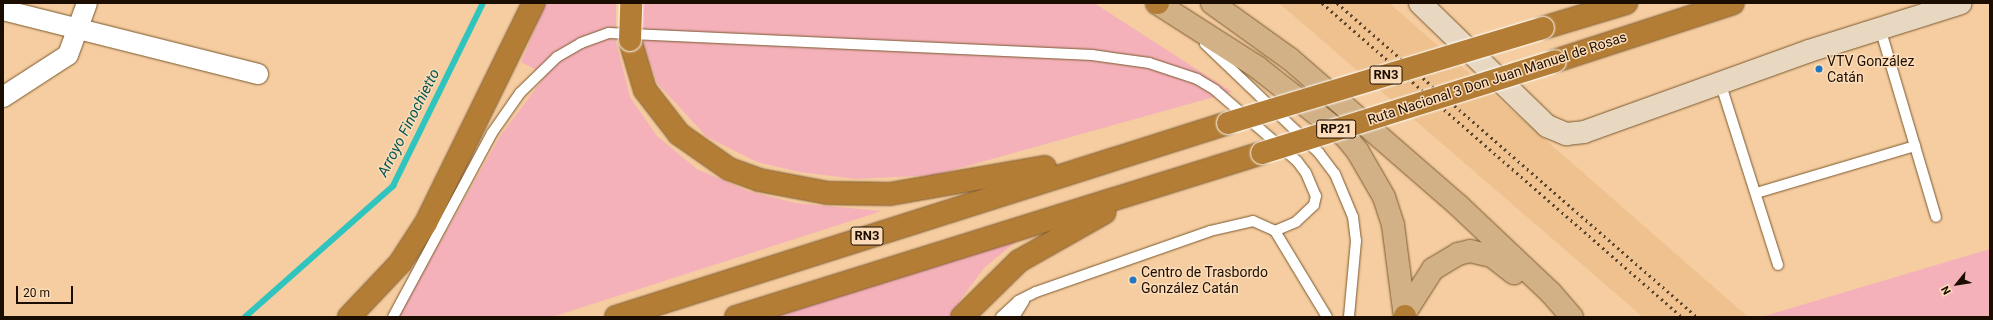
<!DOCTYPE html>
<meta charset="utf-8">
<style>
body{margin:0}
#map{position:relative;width:1993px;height:320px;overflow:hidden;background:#f5cda0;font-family:Roboto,sans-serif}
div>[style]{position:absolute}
.built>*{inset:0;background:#eec18e}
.green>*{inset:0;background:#f5b1ba}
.stream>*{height:5.5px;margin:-2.75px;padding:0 2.75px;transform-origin:2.75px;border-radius:2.75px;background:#2fc4be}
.roads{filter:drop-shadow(0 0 1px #7b592e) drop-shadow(0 0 1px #7b592e)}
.lane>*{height:10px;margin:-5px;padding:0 5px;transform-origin:5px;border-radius:5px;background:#fff}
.street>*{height:20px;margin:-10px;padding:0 10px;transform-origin:10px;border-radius:10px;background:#fff}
.secondary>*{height:22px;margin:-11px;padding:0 11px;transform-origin:11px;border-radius:11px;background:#e8d8c2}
.primary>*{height:22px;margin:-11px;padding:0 11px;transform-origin:11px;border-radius:11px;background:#d2b186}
.highway>*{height:22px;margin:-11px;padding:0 11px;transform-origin:11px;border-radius:11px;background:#b47d35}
.rail>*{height:3px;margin-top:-1.5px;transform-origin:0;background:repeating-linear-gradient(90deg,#5b4630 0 2px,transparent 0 6px)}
.bridges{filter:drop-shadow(0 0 1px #fff) drop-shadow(0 0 1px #fff)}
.highway-bridge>*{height:22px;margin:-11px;padding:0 11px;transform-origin:11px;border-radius:11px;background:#b47d35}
.dots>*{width:11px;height:11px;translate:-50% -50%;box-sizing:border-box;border:2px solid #fcdcb8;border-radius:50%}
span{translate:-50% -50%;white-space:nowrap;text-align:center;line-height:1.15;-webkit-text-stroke:3px #fcdcb8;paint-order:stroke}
.shield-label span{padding:1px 3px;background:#fcdcb8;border:1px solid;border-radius:3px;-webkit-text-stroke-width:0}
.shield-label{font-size:13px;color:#1b0e01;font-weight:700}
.poi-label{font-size:14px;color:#1b0e01}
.left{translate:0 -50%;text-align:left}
.street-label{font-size:14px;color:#1b0e01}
.water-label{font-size:15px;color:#005653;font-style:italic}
.frame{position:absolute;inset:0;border:4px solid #1b0e01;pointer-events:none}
.north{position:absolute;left:1937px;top:264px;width:40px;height:40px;-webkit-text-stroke:3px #fcdcb8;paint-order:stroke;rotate:240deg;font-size:11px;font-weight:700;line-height:16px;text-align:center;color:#1b0e01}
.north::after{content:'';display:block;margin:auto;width:14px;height:18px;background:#1b0e01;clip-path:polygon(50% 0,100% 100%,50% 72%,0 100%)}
.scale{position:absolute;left:16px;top:286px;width:57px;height:18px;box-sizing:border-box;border:2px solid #1b0e01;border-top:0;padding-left:5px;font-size:12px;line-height:14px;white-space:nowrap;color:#1b0e01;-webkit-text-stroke:3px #fcdcb8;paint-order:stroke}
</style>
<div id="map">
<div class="built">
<i style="clip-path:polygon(1279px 3px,1389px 3px,1748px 317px,1643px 317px)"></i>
</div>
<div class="green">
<i style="clip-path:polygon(546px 3px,616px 3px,616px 42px,630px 97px,657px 136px,697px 169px,748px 191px,795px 203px,882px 211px,552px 317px,398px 317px,500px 136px,546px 75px,521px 62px)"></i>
<i style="clip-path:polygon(1094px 3px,1232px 92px,935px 175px,856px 179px,799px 172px,757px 162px,707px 137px,657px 83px,642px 39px,643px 3px)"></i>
<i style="clip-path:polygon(1029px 231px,984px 268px,948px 317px,767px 317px)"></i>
<i style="clip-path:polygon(1990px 249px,1990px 317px,1761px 317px)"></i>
</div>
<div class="stream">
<i style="left:245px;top:317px;width:198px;rotate:-41.5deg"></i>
<i style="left:393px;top:186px;width:204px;rotate:-63.8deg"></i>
</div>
<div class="roads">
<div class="lane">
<i style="left:1880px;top:28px;width:197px;rotate:73.5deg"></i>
<i style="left:1205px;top:44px;width:158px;rotate:43.7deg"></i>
<i style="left:1319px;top:153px;width:26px;rotate:53deg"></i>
<i style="left:1335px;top:174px;width:47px;rotate:67.3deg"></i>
<i style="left:1353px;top:217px;width:24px;rotate:83deg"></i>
<i style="left:1356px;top:241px;width:76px;rotate:95.3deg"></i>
<i style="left:1720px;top:82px;width:192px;rotate:72.4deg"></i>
<i style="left:1756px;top:193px;width:166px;rotate:-16.5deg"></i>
<i style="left:393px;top:317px;width:209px;rotate:-61.7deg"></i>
<i style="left:492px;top:133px;width:49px;rotate:-55deg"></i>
<i style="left:520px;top:93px;width:52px;rotate:-44.2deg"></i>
<i style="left:557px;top:57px;width:28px;rotate:-30deg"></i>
<i style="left:581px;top:43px;width:30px;rotate:-20deg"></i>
<i style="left:609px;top:33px;width:484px;rotate:2.6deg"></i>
<i style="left:1092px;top:55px;width:58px;rotate:8deg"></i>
<i style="left:1149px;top:63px;width:51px;rotate:18.4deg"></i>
<i style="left:1197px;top:79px;width:21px;rotate:31deg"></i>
<i style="left:1215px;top:90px;width:108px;rotate:40.9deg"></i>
<i style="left:1297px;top:161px;width:15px;rotate:53deg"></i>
<i style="left:1306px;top:173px;width:25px;rotate:67deg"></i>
<i style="left:1316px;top:196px;width:9px;rotate:103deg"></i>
<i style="left:1314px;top:205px;width:25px;rotate:137deg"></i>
<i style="left:1296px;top:222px;width:23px;rotate:157deg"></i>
<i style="left:1001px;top:317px;width:23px;rotate:-43deg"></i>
<i style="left:1018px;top:301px;width:20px;rotate:-27deg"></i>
<i style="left:1036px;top:292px;width:184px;rotate:-19.3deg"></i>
<i style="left:1210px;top:231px;width:44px;rotate:-13.1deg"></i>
<i style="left:1253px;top:221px;width:24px;rotate:24deg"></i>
<i style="left:1275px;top:231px;width:100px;rotate:58.8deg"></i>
<i style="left:1014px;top:317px;width:19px;rotate:-58deg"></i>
</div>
<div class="street">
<i style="left:3px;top:10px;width:263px;rotate:14.1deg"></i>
<i style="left:3px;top:97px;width:77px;rotate:-32.9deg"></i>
<i style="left:68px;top:55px;width:55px;rotate:-69.9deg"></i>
</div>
<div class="secondary">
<i style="left:1420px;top:3px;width:177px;rotate:44.1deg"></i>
<i style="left:1547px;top:126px;width:21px;rotate:23deg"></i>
<i style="left:1566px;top:134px;width:18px;rotate:-6deg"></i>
<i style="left:1584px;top:132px;width:239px;rotate:-19.8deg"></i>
<i style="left:1809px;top:51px;width:159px;rotate:-17.5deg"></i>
</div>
<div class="primary">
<i style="left:1157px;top:3px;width:119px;rotate:32.6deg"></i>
<i style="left:1257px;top:67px;width:113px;rotate:38.2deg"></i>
<i style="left:1346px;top:137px;width:19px;rotate:51deg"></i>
<i style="left:1358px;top:152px;width:52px;rotate:60deg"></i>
<i style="left:1384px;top:197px;width:29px;rotate:72deg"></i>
<i style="left:1393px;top:225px;width:93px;rotate:82.6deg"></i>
<i style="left:1212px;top:3px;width:96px;rotate:35.7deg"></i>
<i style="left:1290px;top:59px;width:223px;rotate:41deg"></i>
<i style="left:1458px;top:205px;width:128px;rotate:43.4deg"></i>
<i style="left:1551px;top:293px;width:32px;rotate:49deg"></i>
<i style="left:1406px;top:311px;width:50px;rotate:-57.3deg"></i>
<i style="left:1433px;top:269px;width:29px;rotate:-31deg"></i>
<i style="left:1458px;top:254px;width:12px;rotate:-14deg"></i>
<i style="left:1470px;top:251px;width:23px;rotate:13deg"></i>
<i style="left:1492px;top:256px;width:28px;rotate:38deg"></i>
</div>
<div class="highway">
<i style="left:1157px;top:3px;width:1px"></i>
<i style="left:1543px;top:28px;width:87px;rotate:-16.8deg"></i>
<i style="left:630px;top:40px;width:52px;rotate:73.3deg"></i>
<i style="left:645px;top:90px;width:56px;rotate:52.3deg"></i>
<i style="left:679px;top:134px;width:61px;rotate:35deg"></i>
<i style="left:729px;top:169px;width:32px;rotate:20deg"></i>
<i style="left:759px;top:180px;width:70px;rotate:10.7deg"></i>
<i style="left:828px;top:193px;width:62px;rotate:0.9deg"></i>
<i style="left:890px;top:194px;width:157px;rotate:-9.9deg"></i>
<i style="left:1555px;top:61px;width:187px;rotate:-18deg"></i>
<i style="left:349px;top:317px;width:74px;rotate:-46.6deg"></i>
<i style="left:400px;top:263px;width:48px;rotate:-57deg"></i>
<i style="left:426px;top:223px;width:245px;rotate:-63.9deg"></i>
<i style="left:616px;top:317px;width:642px;rotate:-17.59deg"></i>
<i style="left:736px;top:317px;width:551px;rotate:-17.32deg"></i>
<i style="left:962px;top:317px;width:80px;rotate:-44.5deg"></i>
<i style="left:1019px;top:261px;width:98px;rotate:-29.5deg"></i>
<i style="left:1405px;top:317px;width:1px;rotate:-90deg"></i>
</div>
</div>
<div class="rail">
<i style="left:1322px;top:3px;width:478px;rotate:41.1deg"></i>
<i style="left:1337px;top:3px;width:478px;rotate:41.1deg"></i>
</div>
<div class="bridges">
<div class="highway-bridge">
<i style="left:630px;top:40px;width:36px;rotate:-88deg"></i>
<i style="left:1228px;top:123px;width:329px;rotate:-16.8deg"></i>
<i style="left:1262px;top:153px;width:307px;rotate:-17.4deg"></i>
</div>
</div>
<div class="dots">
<i style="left:1819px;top:69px;background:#2077c4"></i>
<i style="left:1133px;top:280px;background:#2077c4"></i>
</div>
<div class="shield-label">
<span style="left:1386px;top:75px">RN3</span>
<span style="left:1336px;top:129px">RP21</span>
<span style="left:867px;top:236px">RN3</span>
</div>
<div class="poi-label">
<span class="left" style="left:1827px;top:69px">VTV González<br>Catán</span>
<span class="left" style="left:1141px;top:280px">Centro de Trasbordo<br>González Catán</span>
</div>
<div class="street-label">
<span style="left:1497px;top:78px;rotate:-18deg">Ruta Nacional 3 Don Juan Manuel de Rosas</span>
</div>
<div class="water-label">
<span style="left:409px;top:123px;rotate:-63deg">Arroyo Finochietto</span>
</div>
<div class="frame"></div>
<div class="north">N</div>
<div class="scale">20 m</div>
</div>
